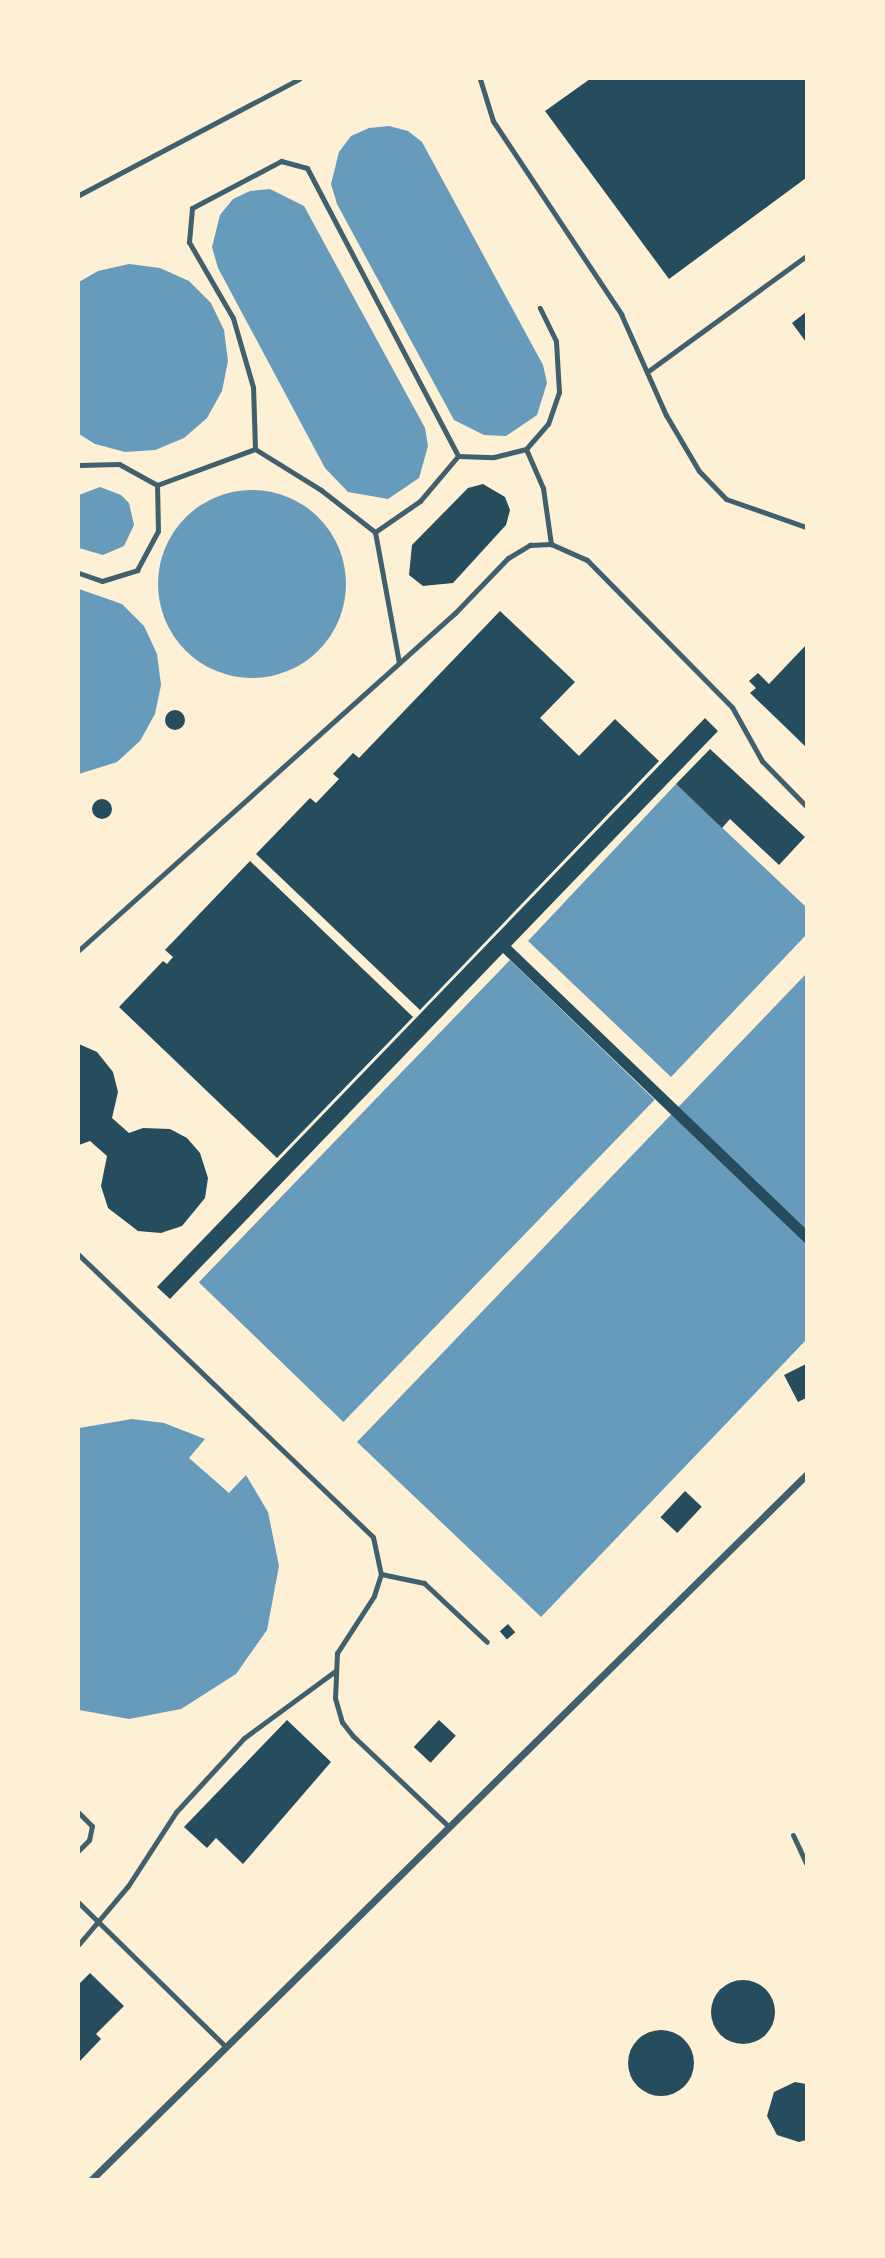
<!DOCTYPE html>
<style>
body{margin:0}
#map{position:relative;width:885px;height:2258px;overflow:hidden;background:#fdf0d5;font-family:Mulish,sans-serif}
div>[style]{position:absolute}
.water>*{inset:0;background:#669bbc;transform-origin:0 0}
.round{border-radius:50%}
.building>*{inset:0;background:#264d5e;transform-origin:0 0}
.service>*{height:5px;margin:-2.5px;padding:0 2.5px;transform-origin:2.5px;border-radius:2.5px;background:#3f606c}
.minor>*{height:7px;margin:-3.5px;padding:0 3.5px;transform-origin:3.5px;border-radius:3.5px;background:#3f606c}
span{translate:-50% -50%;white-space:nowrap;text-align:center;line-height:1.15;-webkit-text-stroke:7px #fdf0d5;paint-order:stroke}
.frame{position:absolute;inset:0;border:80px solid #fdf0d5;pointer-events:none}
</style>
<div id="map">
<div class="water">
<i style="clip-path:polygon(389px 126px,408px 131px,422px 142px,543px 365px,547px 383px,537px 415px,506px 436px,484px 435px,454px 420px,337px 204px,331px 184px,339px 152px,351px 136px,369px 128px)"></i>
<i style="clip-path:polygon(270px 189px,304px 206px,425px 428px,428px 446px,419px 478px,388px 499px,348px 492px,325px 468px,218px 268px,212px 247px,220px 215px,233px 199px,250px 191px)"></i>
<i style="clip-path:polygon(129px 264px,160px 268px,189px 281px,211px 303px,224px 330px,228px 361px,222px 391px,207px 418px,184px 438px,155px 450px,125px 452px,95px 444px,79px 434px,79px 282px,98px 271px)"></i>
<i style="clip-path:polygon(100px 487px,121px 495px,129px 503px,134px 525px,124px 546px,103px 555px,79px 548px,79px 495px)"></i>
<i class="round" style="left:158px;top:490px;width:188px;height:188px"></i>
<i style="clip-path:polygon(79px 589px,122px 604px,144px 626px,157px 654px,161px 685px,155px 714px,140px 741px,117px 762px,79px 774px)"></i>
<i style="clip-path:polygon(676px 784px,806px 907px,806px 935px,671px 1077px,528px 941px)"></i>
<i style="left:510px;top:960px;width:201px;height:448px;rotate:44deg"></i>
<i style="clip-path:polygon(806px 974px,806px 1340px,541px 1617px,357px 1442px)"></i>
<i style="clip-path:polygon(132px 1419px,164px 1423px,205px 1439px,189px 1458px,229px 1493px,246px 1475px,268px 1512px,279px 1566px,267px 1630px,236px 1674px,181px 1709px,129px 1719px,79px 1710px,79px 1428px)"></i>
</div>
<div class="building">
<i style="clip-path:polygon(590px 79px,806px 79px,806px 178px,669px 279px,545px 111px)"></i>
<i style="clip-path:polygon(806px 312px,806px 342px,792px 323px)"></i>
<i style="clip-path:polygon(483px 484px,505px 497px,510px 510px,506px 525px,453px 583px,423px 586px,409px 575px,412px 545px,468px 488px)"></i>
<i style="clip-path:polygon(500px 611px,575px 682px,540px 718px,579px 756px,615px 719px,659px 761px,420px 1010px,256px 854px,310px 798px,316px 803px,339px 779px,333px 774px,353px 753px,359px 758px)"></i>
<i style="clip-path:polygon(806px 645px,806px 747px,750px 693px,756px 688px,749px 681px,758px 673px,769px 684px)"></i>
<i class="round" style="left:165px;top:710px;width:20px;height:20px"></i>
<i style="clip-path:polygon(705px 718px,718px 731px,511px 946px,806px 1229px,806px 1244px,503px 953px,170px 1299px,157px 1287px)"></i>
<i style="clip-path:polygon(710px 749px,805px 837px,779px 865px,730px 819px,722px 828px,676px 784px)"></i>
<i class="round" style="left:92px;top:799px;width:20px;height:20px"></i>
<i style="clip-path:polygon(250px 861px,413px 1017px,277px 1158px,119px 1007px,163px 961px,167px 964px,173px 957px,165px 950px)"></i>
<i style="clip-path:polygon(79px 1044px,97px 1052px,113px 1072px,118px 1092px,112px 1118px,129px 1133px,143px 1128px,170px 1129px,187px 1138px,200px 1153px,208px 1178px,205px 1198px,182px 1226px,161px 1233px,138px 1231px,108px 1208px,101px 1186px,107px 1156px,90px 1141px,79px 1145px)"></i>
<i style="clip-path:polygon(806px 1364px,806px 1398px,798px 1402px,784px 1375px)"></i>
<i style="left:685px;top:1491px;width:23px;height:36px;rotate:43deg"></i>
<i style="left:508px;top:1624px;width:11px;height:11px;rotate:49deg"></i>
<i style="clip-path:polygon(287px 1720px,331px 1762px,243px 1864px,216px 1838px,207px 1848px,184px 1827px)"></i>
<i style="left:439px;top:1720px;width:23px;height:37px;rotate:43deg"></i>
<i style="clip-path:polygon(90px 1973px,124px 2006px,96px 2034px,101px 2039px,79px 2062px,79px 1984px)"></i>
<i class="round" style="left:711px;top:1980px;width:64px;height:64px"></i>
<i class="round" style="left:628px;top:2030px;width:66px;height:66px"></i>
<i style="clip-path:polygon(795px 2082px,806px 2084px,806px 2140px,799px 2142px,777px 2135px,767px 2116px,774px 2092px)"></i>
</div>
<div class="service">
<i style="left:480px;top:79px;width:44px;rotate:72.8deg"></i>
<i style="left:493px;top:121px;width:232px;rotate:56.4deg"></i>
<i style="left:621px;top:314px;width:111px;rotate:66deg"></i>
<i style="left:666px;top:415px;width:65px;rotate:59.5deg"></i>
<i style="left:699px;top:471px;width:39px;rotate:46deg"></i>
<i style="left:726px;top:499px;width:85px;rotate:19.3deg"></i>
<i style="left:79px;top:195px;width:249px;rotate:-27.8deg"></i>
<i style="left:647px;top:372px;width:197px;rotate:-36.1deg"></i>
<i style="left:255px;top:449px;width:62px;rotate:-91.8deg"></i>
<i style="left:253px;top:387px;width:72px;rotate:-106.2deg"></i>
<i style="left:233px;top:318px;width:88px;rotate:-120.1deg"></i>
<i style="left:189px;top:242px;width:34px;rotate:-85deg"></i>
<i style="left:192px;top:208px;width:101px;rotate:-27.8deg"></i>
<i style="left:281px;top:161px;width:27px;rotate:15deg"></i>
<i style="left:307px;top:168px;width:325px;rotate:62.3deg"></i>
<i style="left:458px;top:456px;width:59px;rotate:130.2deg"></i>
<i style="left:420px;top:501px;width:55px;rotate:145.4deg"></i>
<i style="left:526px;top:449px;width:43px;rotate:66.4deg"></i>
<i style="left:543px;top:488px;width:57px;rotate:81.9deg"></i>
<i style="left:458px;top:456px;width:36px;rotate:2deg"></i>
<i style="left:494px;top:457px;width:33px;rotate:-14deg"></i>
<i style="left:526px;top:449px;width:33px;rotate:-49deg"></i>
<i style="left:548px;top:424px;width:34px;rotate:-71deg"></i>
<i style="left:559px;top:392px;width:51px;rotate:-93.4deg"></i>
<i style="left:556px;top:341px;width:37px;rotate:-116deg"></i>
<i style="left:79px;top:465px;width:40px;rotate:-1.4deg"></i>
<i style="left:119px;top:464px;width:43px;rotate:28.9deg"></i>
<i style="left:157px;top:485px;width:104px;rotate:-20.2deg"></i>
<i style="left:255px;top:449px;width:78px;rotate:31.8deg"></i>
<i style="left:321px;top:490px;width:68px;rotate:37.9deg"></i>
<i style="left:375px;top:532px;width:133px;rotate:79.6deg"></i>
<i style="left:79px;top:573px;width:24px;rotate:19deg"></i>
<i style="left:102px;top:581px;width:37px;rotate:-17deg"></i>
<i style="left:137px;top:570px;width:44px;rotate:-61.7deg"></i>
<i style="left:158px;top:531px;width:46px;rotate:-91.2deg"></i>
<i style="left:79px;top:950px;width:505px;rotate:-41.87deg"></i>
<i style="left:455px;top:613px;width:76px;rotate:-46.1deg"></i>
<i style="left:508px;top:558px;width:26px;rotate:-31deg"></i>
<i style="left:530px;top:545px;width:21px;rotate:-3deg"></i>
<i style="left:551px;top:544px;width:39px;rotate:24deg"></i>
<i style="left:587px;top:560px;width:206px;rotate:45.4deg"></i>
<i style="left:732px;top:707px;width:62px;rotate:60.9deg"></i>
<i style="left:762px;top:761px;width:63px;rotate:45.6deg"></i>
<i style="left:79px;top:1255px;width:407px;rotate:43.8deg"></i>
<i style="left:373px;top:1537px;width:38px;rotate:78deg"></i>
<i style="left:381px;top:1574px;width:23px;rotate:108deg"></i>
<i style="left:374px;top:1596px;width:68px;rotate:123deg"></i>
<i style="left:337px;top:1653px;width:45px;rotate:92.5deg"></i>
<i style="left:335px;top:1698px;width:25px;rotate:74deg"></i>
<i style="left:342px;top:1722px;width:18px;rotate:52deg"></i>
<i style="left:353px;top:1736px;width:129px;rotate:43.4deg"></i>
<i style="left:381px;top:1574px;width:44px;rotate:11.8deg"></i>
<i style="left:424px;top:1583px;width:86px;rotate:43.1deg"></i>
<i style="left:79px;top:1813px;width:18px;rotate:45deg"></i>
<i style="left:92px;top:1826px;width:14px;rotate:102deg"></i>
<i style="left:89px;top:1840px;width:14px;rotate:135deg"></i>
<i style="left:793px;top:1835px;width:31px;rotate:65deg"></i>
<i style="left:79px;top:1903px;width:204px;rotate:44.4deg"></i>
<i style="left:79px;top:1944px;width:76px;rotate:-49.8deg"></i>
<i style="left:128px;top:1886px;width:88px;rotate:-57deg"></i>
<i style="left:176px;top:1812px;width:100px;rotate:-47.4deg"></i>
<i style="left:244px;top:1738px;width:112px;rotate:-36.3deg"></i>
</div>
<div class="minor">
<i style="left:92px;top:2179px;width:1003px;rotate:-44.6deg"></i>
</div>
<div class="frame"></div>
</div>
